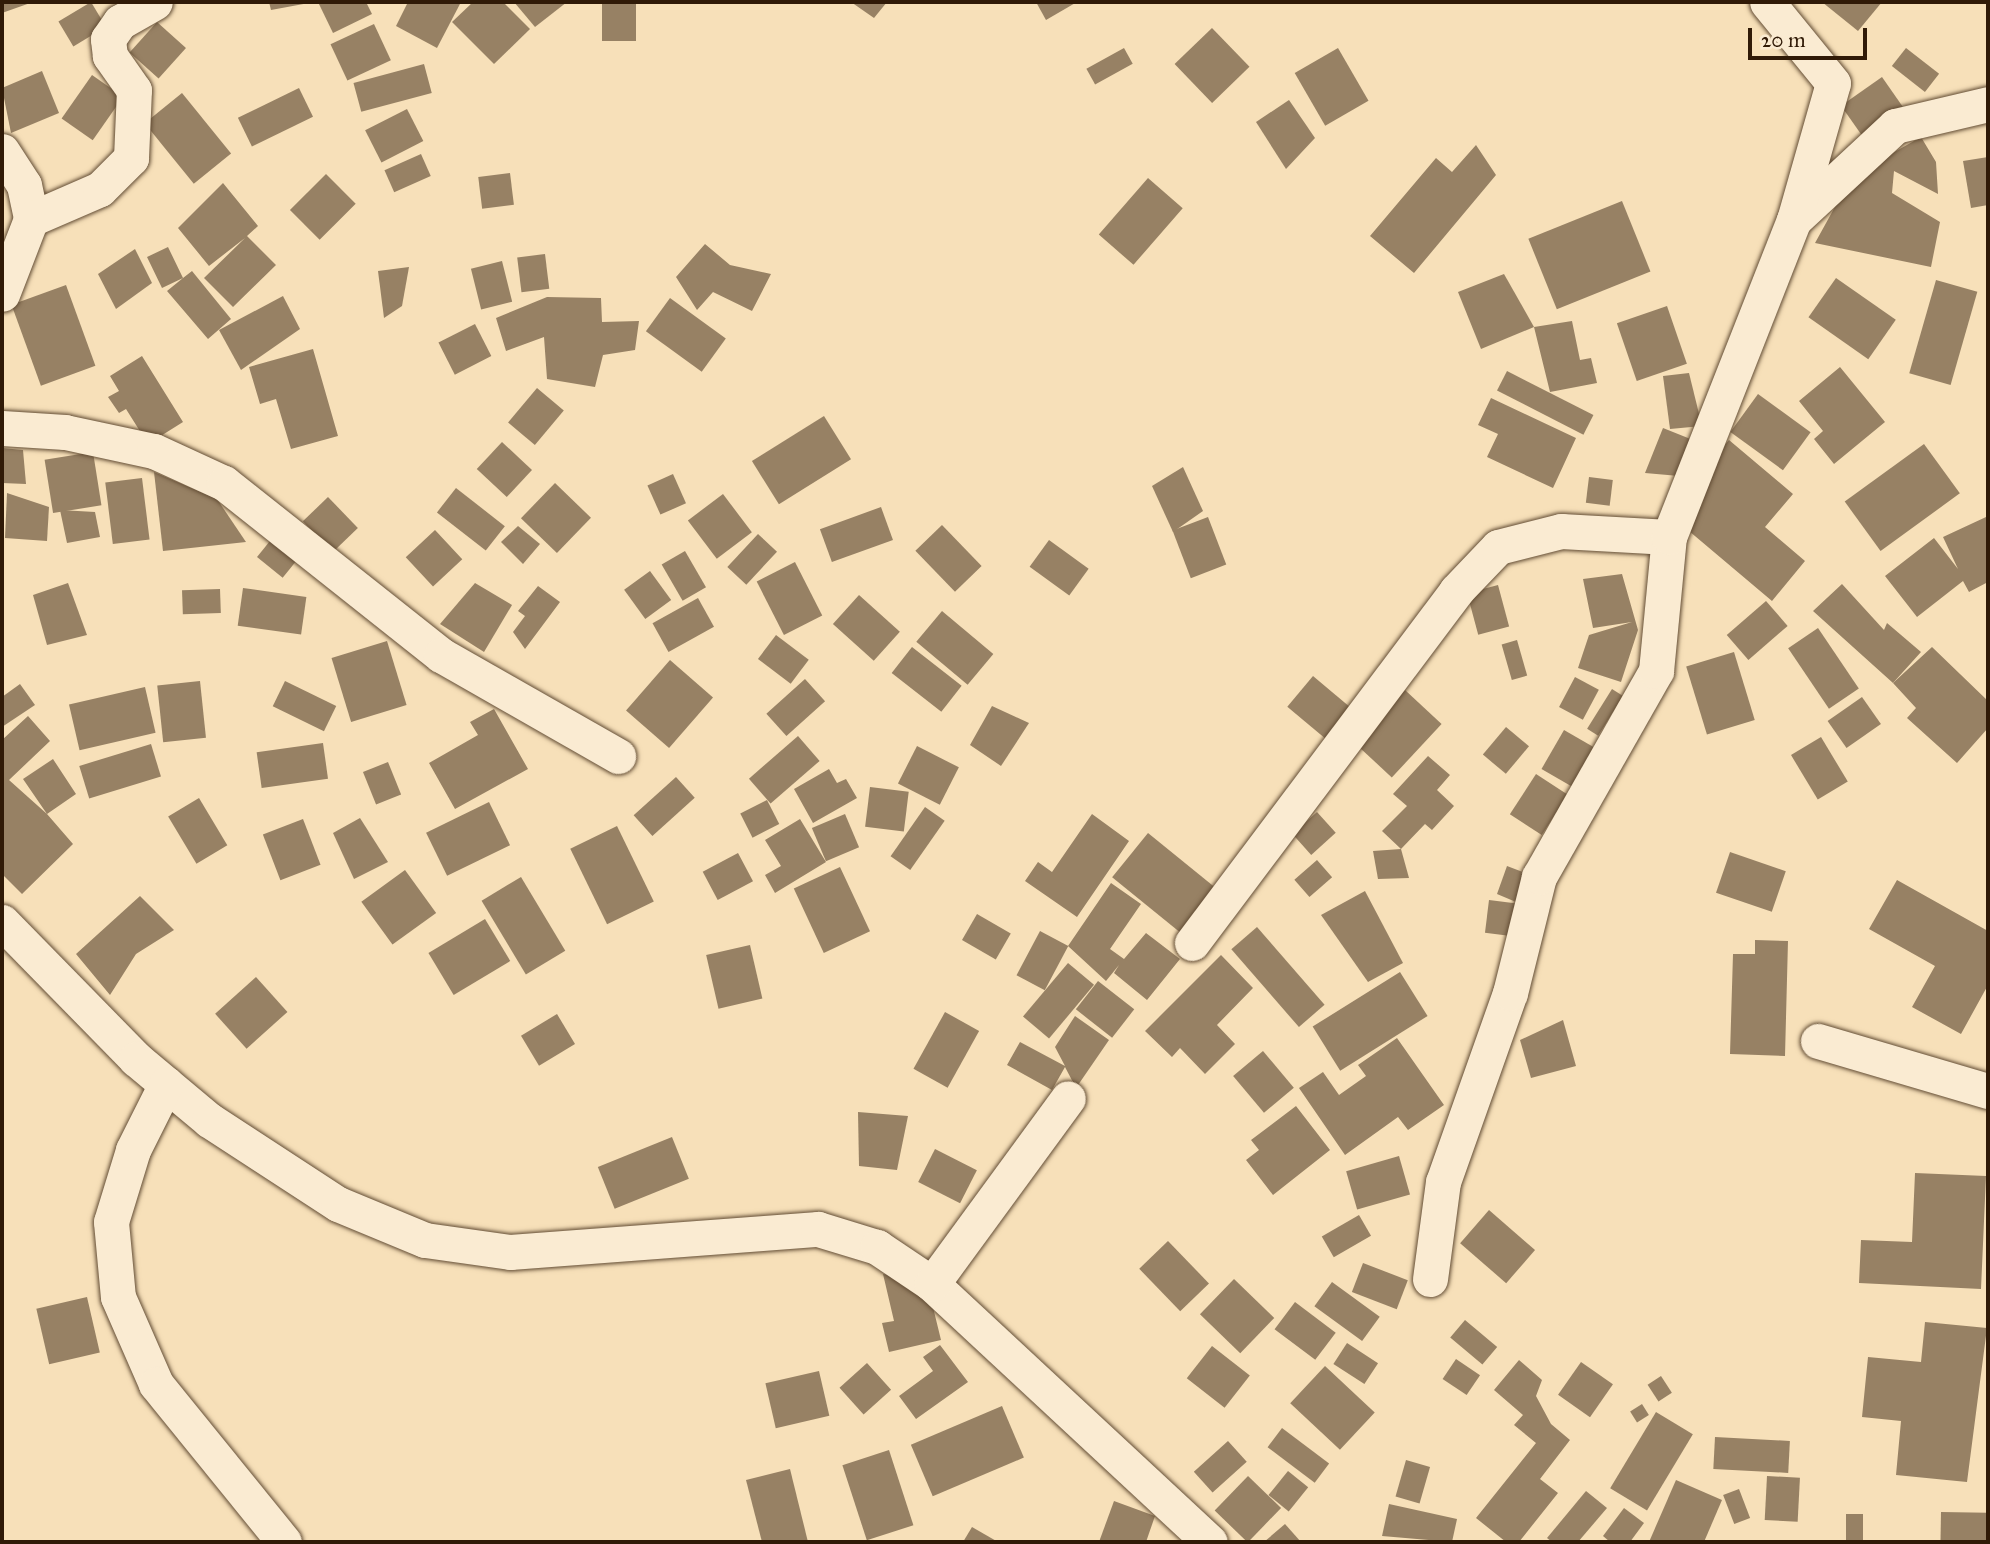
<!DOCTYPE html>
<style>
body{margin:0}
#map{position:relative;width:1990px;height:1544px;overflow:hidden;background:#f7e0b9;font-family:"IM FELL Great Primer",serif}
div>[style]{position:absolute}
.building>*{inset:0;background:#978164;transform-origin:0 0}
.roads{filter:drop-shadow(0 0 2px #624c34) drop-shadow(0 0 2px #624c34)}
.street>*{height:35px;margin:-17.5px;padding:0 17.5px;transform-origin:17.5px;border-radius:17.5px;background:#faebd2}
span{translate:-50% -50%;white-space:nowrap;text-align:center;line-height:1.15;-webkit-text-stroke:7px #faebd2;paint-order:stroke}
.frame{position:absolute;inset:0;border:4px solid #301a07;pointer-events:none}
.scale{position:absolute;left:1748px;top:28px;width:119px;height:32px;box-sizing:border-box;border:4px solid #301a07;border-top:0;padding-left:9px;font-size:21px;line-height:24px;white-space:nowrap;color:#301a07;-webkit-text-stroke:5px #faebd2;paint-order:stroke}
</style>
<div id="map">
<div class="building">
<i style="clip-path:polygon(2px 2px,33px 2px,2px 13px)"></i>
<i style="left:91px;top:2px;width:29px;height:38px;rotate:59deg"></i>
<i style="clip-path:polygon(269px 2px,309px 2px,309px 3px,271px 10px)"></i>
<i style="clip-path:polygon(318px 2px,366px 2px,372px 14px,333px 33px)"></i>
<i style="clip-path:polygon(408px 2px,461px 2px,437px 48px,396px 26px)"></i>
<i style="clip-path:polygon(473px 2px,503px 2px,530px 29px,494px 64px,452px 22px)"></i>
<i style="clip-path:polygon(514px 2px,567px 2px,535px 27px)"></i>
<i style="left:602px;top:2px;width:34px;height:39px"></i>
<i style="clip-path:polygon(851px 2px,887px 2px,874px 18px)"></i>
<i style="clip-path:polygon(1036px 2px,1077px 2px,1046px 20px)"></i>
<i style="clip-path:polygon(1822px 2px,1882px 2px,1858px 31px)"></i>
<i style="left:157px;top:22px;width:39px;height:41px;rotate:42deg"></i>
<i style="left:374px;top:24px;width:40px;height:48px;rotate:65deg"></i>
<i style="left:1212px;top:28px;width:54px;height:52px;rotate:46deg"></i>
<i style="left:1124px;top:48px;width:18px;height:43px;rotate:61deg"></i>
<i style="left:1338px;top:48px;width:61px;height:50px;rotate:60deg"></i>
<i style="left:1906px;top:48px;width:42px;height:23px;rotate:38deg"></i>
<i style="left:424px;top:64px;width:30px;height:73px;rotate:75deg"></i>
<i style="clip-path:polygon(42px 71px,59px 113px,11px 133px,2px 88px)"></i>
<i style="left:92px;top:75px;width:38px;height:53px;rotate:35deg"></i>
<i style="left:1882px;top:77px;width:42px;height:50px;rotate:55deg"></i>
<i style="left:299px;top:88px;width:32px;height:68px;rotate:64deg"></i>
<i style="left:182px;top:93px;width:78px;height:48px;rotate:51deg"></i>
<i style="clip-path:polygon(1289px 100px,1315px 138px,1286px 169px,1256px 122px)"></i>
<i style="left:407px;top:109px;width:36px;height:47px;rotate:63deg"></i>
<i style="clip-path:polygon(1921px 137px,1936px 162px,1938px 194px,1894px 171px,1892px 193px,1940px 222px,1931px 267px,1815px 243px,1852px 176px)"></i>
<i style="clip-path:polygon(1476px 145px,1496px 175px,1414px 273px,1370px 236px,1436px 158px,1452px 172px)"></i>
<i style="left:421px;top:154px;width:24px;height:40px;rotate:66deg"></i>
<i style="clip-path:polygon(1988px 157px,1988px 205px,1971px 208px,1963px 161px)"></i>
<i style="left:510px;top:173px;width:32px;height:32px;rotate:83deg"></i>
<i style="left:326px;top:174px;width:42px;height:51px;rotate:45deg"></i>
<i style="left:1148px;top:178px;width:46px;height:75px;rotate:41deg"></i>
<i style="clip-path:polygon(223px 183px,258px 226px,247px 236px,276px 265px,233px 307px,204px 278px,245px 238px,209px 266px,178px 228px)"></i>
<i style="left:1622px;top:201px;width:76px;height:101px;rotate:68deg"></i>
<i style="clip-path:polygon(705px 244px,730px 265px,771px 274px,752px 311px,713px 292px,697px 310px,676px 277px)"></i>
<i style="clip-path:polygon(168px 247px,183px 278px,192px 271px,231px 319px,208px 339px,167px 291px,183px 278px,162px 288px,147px 257px)"></i>
<i style="clip-path:polygon(135px 249px,152px 283px,116px 309px,98px 274px)"></i>
<i style="left:545px;top:254px;width:35px;height:28px;rotate:83deg"></i>
<i style="left:502px;top:261px;width:42px;height:32px;rotate:76deg"></i>
<i style="clip-path:polygon(409px 267px,402px 306px,384px 318px,378px 271px)"></i>
<i style="clip-path:polygon(1504px 274px,1534px 327px,1481px 349px,1458px 292px)"></i>
<i style="left:1836px;top:278px;width:73px;height:48px;rotate:35deg"></i>
<i style="left:1936px;top:280px;width:43px;height:97px;rotate:16deg"></i>
<i style="left:66px;top:285px;width:86px;height:58px;rotate:70deg"></i>
<i style="clip-path:polygon(283px 296px,300px 329px,241px 370px,219px 330px)"></i>
<i style="clip-path:polygon(547px 297px,601px 298px,602px 322px,639px 321px,635px 350px,603px 355px,595px 387px,547px 379px,544px 337px,506px 351px,496px 318px)"></i>
<i style="left:670px;top:298px;width:69px;height:41px;rotate:36deg"></i>
<i style="left:1667px;top:306px;width:61px;height:53px;rotate:71deg"></i>
<i style="clip-path:polygon(1572px 321px,1580px 360px,1591px 358px,1597px 383px,1550px 392px,1534px 327px)"></i>
<i style="left:475px;top:324px;width:36px;height:41px;rotate:63deg"></i>
<i style="clip-path:polygon(313px 349px,338px 436px,291px 449px,276px 399px,260px 404px,249px 367px)"></i>
<i style="clip-path:polygon(142px 356px,183px 422px,148px 444px,126px 409px,119px 413px,108px 397px,119px 391px,110px 376px)"></i>
<i style="clip-path:polygon(1840px 367px,1885px 422px,1834px 464px,1814px 439px,1823px 431px,1799px 401px)"></i>
<i style="left:1507px;top:371px;width:97px;height:22px;rotate:27deg"></i>
<i style="clip-path:polygon(1689px 373px,1702px 426px,1670px 429px,1663px 376px)"></i>
<i style="left:537px;top:388px;width:35px;height:45px;rotate:40deg"></i>
<i style="left:1758px;top:394px;width:65px;height:47px;rotate:36deg"></i>
<i style="clip-path:polygon(1491px 398px,1576px 438px,1553px 488px,1487px 457px,1498px 434px,1478px 425px)"></i>
<i style="left:824px;top:416px;width:51px;height:85px;rotate:58deg"></i>
<i style="clip-path:polygon(1663px 428px,1693px 440px,1679px 476px,1645px 473px)"></i>
<i style="clip-path:polygon(1729px 440px,1793px 494px,1765px 527px,1805px 561px,1772px 601px,1689px 531px,1702px 471px)"></i>
<i style="left:502px;top:442px;width:41px;height:37px;rotate:43deg"></i>
<i style="left:1924px;top:444px;width:61px;height:98px;rotate:54deg"></i>
<i style="clip-path:polygon(2px 448px,23px 450px,26px 484px,2px 483px)"></i>
<i style="left:93px;top:452px;width:54px;height:49px;rotate:81deg"></i>
<i style="clip-path:polygon(1183px 467px,1203px 511px,1173px 532px,1152px 486px)"></i>
<i style="clip-path:polygon(154px 472px,217px 499px,246px 542px,163px 551px)"></i>
<i style="left:673px;top:474px;width:32px;height:28px;rotate:66deg"></i>
<i style="left:1589px;top:477px;width:24px;height:26px;rotate:7deg"></i>
<i style="left:142px;top:478px;width:62px;height:37px;rotate:83deg"></i>
<i style="left:555px;top:483px;width:50px;height:49px;rotate:44deg"></i>
<i style="left:456px;top:488px;width:62px;height:31px;rotate:38deg"></i>
<i style="clip-path:polygon(7px 493px,49px 507px,47px 541px,5px 538px)"></i>
<i style="left:723px;top:494px;width:48px;height:44px;rotate:53deg"></i>
<i style="left:328px;top:497px;width:43px;height:35px;rotate:46deg"></i>
<i style="left:881px;top:507px;width:35px;height:65px;rotate:70deg"></i>
<i style="clip-path:polygon(60px 510px,95px 512px,100px 537px,67px 543px)"></i>
<i style="left:1208px;top:517px;width:51px;height:38px;rotate:69deg"></i>
<i style="clip-path:polygon(1986px 517px,1988px 582px,1969px 592px,1963px 581px,1917px 617px,1885px 576px,1934px 538px,1958px 569px,1943px 537px)"></i>
<i style="left:942px;top:525px;width:57px;height:37px;rotate:46deg"></i>
<i style="clip-path:polygon(518px 526px,540px 544px,523px 564px,501px 542px)"></i>
<i style="left:435px;top:530px;width:40px;height:40px;rotate:47deg"></i>
<i style="left:758px;top:534px;width:26px;height:45px;rotate:43deg"></i>
<i style="left:274px;top:536px;width:33px;height:27px;rotate:39deg"></i>
<i style="left:1049px;top:540px;width:49px;height:33px;rotate:36deg"></i>
<i style="left:685px;top:551px;width:42px;height:27px;rotate:60deg"></i>
<i style="left:795px;top:562px;width:60px;height:43px;rotate:63deg"></i>
<i style="left:650px;top:571px;width:36px;height:32px;rotate:54deg"></i>
<i style="clip-path:polygon(1622px 574px,1638px 630px,1621px 682px,1578px 668px,1589px 635px,1632px 622px,1593px 628px,1583px 579px)"></i>
<i style="clip-path:polygon(68px 583px,87px 635px,47px 645px,33px 595px)"></i>
<i style="clip-path:polygon(475px 583px,512px 605px,484px 652px,440px 624px)"></i>
<i style="clip-path:polygon(1842px 584px,1884px 630px,1887px 623px,1921px 652px,1893px 683px,1813px 611px)"></i>
<i style="left:1498px;top:585px;width:43px;height:32px;rotate:75deg"></i>
<i style="clip-path:polygon(538px 586px,560px 602px,525px 649px,513px 632px,525px 616px,518px 611px)"></i>
<i style="left:243px;top:588px;width:64px;height:38px;rotate:8deg"></i>
<i style="left:220px;top:589px;width:24px;height:38px;rotate:88deg"></i>
<i style="left:859px;top:595px;width:55px;height:39px;rotate:42deg"></i>
<i style="left:698px;top:598px;width:33px;height:52px;rotate:61deg"></i>
<i style="left:1766px;top:601px;width:33px;height:52px;rotate:49deg"></i>
<i style="left:942px;top:611px;width:67px;height:40px;rotate:40deg"></i>
<i style="left:1818px;top:628px;width:73px;height:36px;rotate:56deg"></i>
<i style="left:776px;top:635px;width:41px;height:30px;rotate:37deg"></i>
<i style="left:1517px;top:640px;width:37px;height:16px;rotate:74deg"></i>
<i style="left:387px;top:641px;width:67px;height:58px;rotate:73deg"></i>
<i style="left:912px;top:647px;width:63px;height:33px;rotate:38deg"></i>
<i style="clip-path:polygon(1932px 647px,1988px 701px,1988px 728px,1957px 763px,1907px 718px,1916px 708px,1893px 683px)"></i>
<i style="left:1734px;top:652px;width:71px;height:50px;rotate:73deg"></i>
<i style="left:670px;top:660px;width:57px;height:67px;rotate:41deg"></i>
<i style="left:1313px;top:676px;width:59px;height:40px;rotate:40deg"></i>
<i style="left:1575px;top:677px;width:27px;height:34px;rotate:28deg"></i>
<i style="left:805px;top:679px;width:30px;height:52px;rotate:48deg"></i>
<i style="left:200px;top:681px;width:57px;height:43px;rotate:84deg"></i>
<i style="left:285px;top:681px;width:57px;height:28px;rotate:26deg"></i>
<i style="clip-path:polygon(20px 684px,35px 705px,2px 727px,2px 697px)"></i>
<i style="left:145px;top:687px;width:47px;height:78px;rotate:77deg"></i>
<i style="left:1612px;top:689px;width:13px;height:47px;rotate:32deg"></i>
<i style="left:1405px;top:690px;width:50px;height:73px;rotate:43deg"></i>
<i style="left:1862px;top:697px;width:33px;height:42px;rotate:55deg"></i>
<i style="clip-path:polygon(992px 706px,1029px 723px,1001px 766px,970px 745px)"></i>
<i style="clip-path:polygon(494px 709px,528px 769px,455px 809px,429px 763px,478px 735px,470px 722px)"></i>
<i style="clip-path:polygon(28px 716px,50px 741px,9px 780px,47px 814px,23px 779px,53px 759px,76px 794px,47px 814px,73px 844px,22px 894px,2px 874px,2px 740px)"></i>
<i style="left:1506px;top:727px;width:30px;height:36px;rotate:40deg"></i>
<i style="left:1564px;top:730px;width:38px;height:45px;rotate:30deg"></i>
<i style="left:798px;top:736px;width:33px;height:65px;rotate:49deg"></i>
<i style="left:1821px;top:737px;width:52px;height:35px;rotate:59deg"></i>
<i style="left:323px;top:743px;width:36px;height:67px;rotate:82deg"></i>
<i style="left:151px;top:744px;width:34px;height:75px;rotate:73deg"></i>
<i style="left:917px;top:746px;width:47px;height:42px;rotate:27deg"></i>
<i style="clip-path:polygon(1428px 756px,1450px 775px,1437px 790px,1454px 806px,1432px 830px,1425px 824px,1401px 849px,1382px 831px,1407px 806px,1393px 794px)"></i>
<i style="left:388px;top:762px;width:35px;height:27px;rotate:68deg"></i>
<i style="clip-path:polygon(829px 769px,837px 783px,846px 779px,857px 798px,813px 823px,794px 789px)"></i>
<i style="left:1536px;top:774px;width:38px;height:48px;rotate:33deg"></i>
<i style="left:676px;top:777px;width:28px;height:57px;rotate:48deg"></i>
<i style="left:870px;top:787px;width:39px;height:40px;rotate:7deg"></i>
<i style="left:199px;top:798px;width:55px;height:36px;rotate:59deg"></i>
<i style="left:767px;top:800px;width:27px;height:30px;rotate:63deg"></i>
<i style="left:489px;top:802px;width:48px;height:70px;rotate:64deg"></i>
<i style="left:925px;top:807px;width:24px;height:60px;rotate:35deg"></i>
<i style="left:1317px;top:812px;width:28px;height:33px;rotate:48deg"></i>
<i style="left:845px;top:814px;width:36px;height:36px;rotate:67deg"></i>
<i style="clip-path:polygon(1092px 814px,1129px 841px,1077px 917px,1025px 881px,1038px 862px,1052px 872px)"></i>
<i style="clip-path:polygon(360px 818px,388px 862px,354px 879px,333px 833px)"></i>
<i style="left:303px;top:819px;width:49px;height:43px;rotate:69deg"></i>
<i style="clip-path:polygon(800px 819px,826px 862px,775px 893px,765px 875px,781px 866px,765px 840px)"></i>
<i style="left:617px;top:826px;width:84px;height:52px;rotate:64deg"></i>
<i style="left:1148px;top:833px;width:88px;height:57px;rotate:39deg"></i>
<i style="clip-path:polygon(1401px 849px,1409px 878px,1378px 879px,1373px 851px)"></i>
<i style="left:1730px;top:852px;width:59px;height:43px;rotate:19deg"></i>
<i style="left:738px;top:853px;width:32px;height:40px;rotate:62deg"></i>
<i style="left:1317px;top:860px;width:23px;height:30px;rotate:49deg"></i>
<i style="clip-path:polygon(1507px 866px,1533px 876px,1516px 902px,1497px 894px)"></i>
<i style="left:840px;top:867px;width:71px;height:51px;rotate:65deg"></i>
<i style="left:405px;top:870px;width:53px;height:54px;rotate:54deg"></i>
<i style="left:521px;top:877px;width:86px;height:46px;rotate:59deg"></i>
<i style="clip-path:polygon(1897px 880px,1988px 931px,1988px 985px,1961px 1034px,1912px 1007px,1935px 966px,1869px 929px)"></i>
<i style="clip-path:polygon(1111px 883px,1141px 904px,1110px 949px,1124px 959px,1146px 933px,1180px 959px,1147px 1000px,1114px 973px,1119px 965px,1106px 981px,1068px 946px)"></i>
<i style="clip-path:polygon(1365px 891px,1403px 963px,1368px 982px,1321px 915px)"></i>
<i style="clip-path:polygon(140px 896px,174px 930px,136px 954px,110px 995px,76px 954px)"></i>
<i style="left:1489px;top:900px;width:32px;height:33px;rotate:7deg"></i>
<i style="left:977px;top:914px;width:39px;height:30px;rotate:30deg"></i>
<i style="left:485px;top:919px;width:49px;height:66px;rotate:59deg"></i>
<i style="left:1257px;top:927px;width:103px;height:34px;rotate:49deg"></i>
<i style="left:1040px;top:931px;width:32px;height:50px;rotate:28deg"></i>
<i style="clip-path:polygon(1755px 940px,1788px 941px,1785px 1056px,1730px 1054px,1733px 954px,1755px 954px)"></i>
<i style="left:750px;top:945px;width:55px;height:45px;rotate:77deg"></i>
<i style="clip-path:polygon(1221px 955px,1253px 988px,1217px 1025px,1235px 1044px,1205px 1074px,1180px 1048px,1172px 1057px,1145px 1031px)"></i>
<i style="left:1068px;top:963px;width:34px;height:70px;rotate:40deg"></i>
<i style="left:1400px;top:972px;width:52px;height:103px;rotate:58deg"></i>
<i style="left:256px;top:977px;width:47px;height:55px;rotate:48deg"></i>
<i style="left:1098px;top:981px;width:46px;height:36px;rotate:38deg"></i>
<i style="left:945px;top:1012px;width:39px;height:65px;rotate:29deg"></i>
<i style="left:557px;top:1014px;width:35px;height:42px;rotate:59deg"></i>
<i style="clip-path:polygon(1075px 1016px,1109px 1040px,1076px 1088px,1065px 1067px,1052px 1090px,1007px 1065px,1020px 1042px,1065px 1066px,1055px 1047px)"></i>
<i style="clip-path:polygon(1563px 1020px,1576px 1066px,1531px 1078px,1520px 1040px)"></i>
<i style="clip-path:polygon(1397px 1038px,1444px 1105px,1408px 1130px,1398px 1117px,1345px 1155px,1299px 1088px,1323px 1072px,1339px 1095px,1366px 1076px,1358px 1065px)"></i>
<i style="left:1263px;top:1051px;width:48px;height:39px;rotate:50deg"></i>
<i style="clip-path:polygon(1296px 1106px,1330px 1150px,1273px 1195px,1246px 1160px,1259px 1150px,1251px 1140px)"></i>
<i style="clip-path:polygon(858px 1112px,908px 1116px,897px 1170px,859px 1166px)"></i>
<i style="left:672px;top:1137px;width:45px;height:80px;rotate:68deg"></i>
<i style="left:935px;top:1149px;width:47px;height:37px;rotate:27deg"></i>
<i style="left:1399px;top:1156px;width:40px;height:55px;rotate:74deg"></i>
<i style="clip-path:polygon(1915px 1173px,1986px 1176px,1981px 1289px,1859px 1283px,1861px 1240px,1912px 1242px)"></i>
<i style="left:1489px;top:1210px;width:61px;height:44px;rotate:41deg"></i>
<i style="left:1359px;top:1215px;width:24px;height:43px;rotate:60deg"></i>
<i style="left:1168px;top:1241px;width:59px;height:40px;rotate:46deg"></i>
<i style="left:1363px;top:1263px;width:48px;height:31px;rotate:21deg"></i>
<i style="clip-path:polygon(883px 1274px,909px 1278px,931px 1299px,941px 1340px,889px 1352px,882px 1323px,894px 1321px)"></i>
<i style="left:1234px;top:1279px;width:56px;height:49px;rotate:44deg"></i>
<i style="left:1332px;top:1282px;width:59px;height:30px;rotate:36deg"></i>
<i style="left:87px;top:1297px;width:57px;height:52px;rotate:77deg"></i>
<i style="left:1295px;top:1302px;width:51px;height:34px;rotate:37deg"></i>
<i style="left:1465px;top:1320px;width:42px;height:23px;rotate:40deg"></i>
<i style="clip-path:polygon(1925px 1322px,1987px 1328px,1967px 1482px,1896px 1475px,1901px 1421px,1862px 1417px,1868px 1357px,1921px 1362px)"></i>
<i style="left:1347px;top:1343px;width:37px;height:25px;rotate:33deg"></i>
<i style="clip-path:polygon(940px 1345px,968px 1382px,916px 1419px,899px 1396px,933px 1371px,923px 1357px)"></i>
<i style="left:1212px;top:1346px;width:48px;height:41px;rotate:38deg"></i>
<i style="left:1456px;top:1359px;width:29px;height:24px;rotate:34deg"></i>
<i style="clip-path:polygon(1519px 1360px,1542px 1380px,1536px 1396px,1551px 1424px,1570px 1440px,1540px 1479px,1558px 1493px,1519px 1542px,1506px 1542px,1476px 1518px,1536px 1443px,1514px 1425px,1523px 1415px,1494px 1390px)"></i>
<i style="left:1581px;top:1362px;width:39px;height:40px;rotate:35deg"></i>
<i style="left:867px;top:1363px;width:36px;height:37px;rotate:48deg"></i>
<i style="left:1325px;top:1366px;width:68px;height:51px;rotate:43deg"></i>
<i style="left:819px;top:1371px;width:46px;height:55px;rotate:77deg"></i>
<i style="left:1661px;top:1376px;width:20px;height:16px;rotate:57deg"></i>
<i style="left:1642px;top:1404px;width:13px;height:14px;rotate:58deg"></i>
<i style="left:1002px;top:1406px;width:56px;height:99px;rotate:67deg"></i>
<i style="left:1656px;top:1412px;width:43px;height:89px;rotate:31deg"></i>
<i style="left:1282px;top:1428px;width:59px;height:24px;rotate:37deg"></i>
<i style="left:1715px;top:1437px;width:75px;height:32px;rotate:3deg"></i>
<i style="left:1228px;top:1441px;width:28px;height:46px;rotate:48deg"></i>
<i style="left:889px;top:1450px;width:79px;height:49px;rotate:72deg"></i>
<i style="left:1406px;top:1460px;width:25px;height:38px;rotate:16deg"></i>
<i style="clip-path:polygon(790px 1469px,808px 1542px,762px 1542px,746px 1480px)"></i>
<i style="left:1288px;top:1471px;width:26px;height:31px;rotate:39deg"></i>
<i style="left:1248px;top:1476px;width:46px;height:48px;rotate:44deg"></i>
<i style="left:1767px;top:1476px;width:33px;height:44px;rotate:3deg"></i>
<i style="clip-path:polygon(1676px 1480px,1722px 1500px,1704px 1542px,1649px 1542px)"></i>
<i style="left:1739px;top:1489px;width:31px;height:17px;rotate:69deg"></i>
<i style="clip-path:polygon(1586px 1491px,1607px 1508px,1578px 1542px,1552px 1542px,1547px 1538px)"></i>
<i style="clip-path:polygon(1114px 1501px,1155px 1516px,1146px 1542px,1099px 1542px)"></i>
<i style="clip-path:polygon(1389px 1504px,1457px 1519px,1452px 1542px,1382px 1536px)"></i>
<i style="clip-path:polygon(1624px 1508px,1644px 1523px,1630px 1542px,1610px 1542px,1603px 1536px)"></i>
<i style="left:1941px;top:1512px;width:47px;height:30px;rotate:1deg"></i>
<i style="left:1846px;top:1514px;width:17px;height:27px"></i>
<i style="clip-path:polygon(1285px 1524px,1301px 1542px,1264px 1542px)"></i>
<i style="clip-path:polygon(972px 1527px,998px 1542px,963px 1542px)"></i>
</div>
<div class="roads">
<div class="street">
<i style="left:2px;top:151px;width:40px;rotate:57.1deg"></i>
<i style="left:24px;top:185px;width:35px;rotate:78deg"></i>
<i style="left:31px;top:219px;width:80px;rotate:111.1deg"></i>
<i style="left:31px;top:219px;width:75px;rotate:-23.5deg"></i>
<i style="left:100px;top:189px;width:44px;rotate:-45deg"></i>
<i style="left:131px;top:158px;width:68px;rotate:-87.5deg"></i>
<i style="left:134px;top:90px;width:42px;rotate:-125.2deg"></i>
<i style="left:110px;top:56px;width:17px;rotate:-97deg"></i>
<i style="left:108px;top:39px;width:21px;rotate:-55deg"></i>
<i style="left:120px;top:22px;width:40px;rotate:-29.7deg"></i>
<i style="left:1794px;top:220px;width:138px;rotate:-42.9deg"></i>
<i style="left:1895px;top:126px;width:96px;rotate:-13.3deg"></i>
<i style="left:2px;top:428px;width:63px;rotate:3.6deg"></i>
<i style="left:65px;top:432px;width:91px;rotate:12.1deg"></i>
<i style="left:154px;top:451px;width:77px;rotate:24.6deg"></i>
<i style="left:224px;top:483px;width:277px;rotate:38.4deg"></i>
<i style="left:441px;top:655px;width:204px;rotate:29.7deg"></i>
<i style="left:2px;top:922px;width:192px;rotate:45.6deg"></i>
<i style="left:136px;top:1059px;width:95px;rotate:39.9deg"></i>
<i style="left:209px;top:1120px;width:154px;rotate:33.1deg"></i>
<i style="left:338px;top:1204px;width:94px;rotate:22.5deg"></i>
<i style="left:425px;top:1240px;width:86px;rotate:8deg"></i>
<i style="left:510px;top:1252px;width:309px;rotate:-4.3deg"></i>
<i style="left:818px;top:1229px;width:62px;rotate:17deg"></i>
<i style="left:877px;top:1247px;width:66px;rotate:33.9deg"></i>
<i style="left:932px;top:1284px;width:379px;rotate:42.9deg"></i>
<i style="left:1192px;top:943px;width:440px;rotate:-53.1deg"></i>
<i style="left:1456px;top:591px;width:61px;rotate:-46.3deg"></i>
<i style="left:1498px;top:547px;width:65px;rotate:-14.3deg"></i>
<i style="left:1561px;top:531px;width:108px;rotate:3.2deg"></i>
<i style="left:1818px;top:1041px;width:177px;rotate:16.4deg"></i>
<i style="left:166px;top:1084px;width:74px;rotate:116.6deg"></i>
<i style="left:133px;top:1150px;width:75px;rotate:107deg"></i>
<i style="left:111px;top:1222px;width:75px;rotate:84.7deg"></i>
<i style="left:118px;top:1297px;width:95px;rotate:66.4deg"></i>
<i style="left:156px;top:1384px;width:203px;rotate:51deg"></i>
<i style="left:1430px;top:1279px;width:98px;rotate:-82.4deg"></i>
<i style="left:1443px;top:1182px;width:201px;rotate:-70.5deg"></i>
<i style="left:1510px;top:993px;width:120px;rotate:-76deg"></i>
<i style="left:1539px;top:877px;width:237px;rotate:-60.4deg"></i>
<i style="left:1656px;top:671px;width:135px;rotate:-84.5deg"></i>
<i style="left:1669px;top:537px;width:341px;rotate:-68.5deg"></i>
<i style="left:1794px;top:220px;width:142px;rotate:-74.1deg"></i>
<i style="left:1833px;top:83px;width:104px;rotate:-129.2deg"></i>
<i style="left:932px;top:1284px;width:230px;rotate:-53.8deg"></i>
</div>
</div>
<div class="frame"></div>
<div class="scale">20 m</div>
</div>
